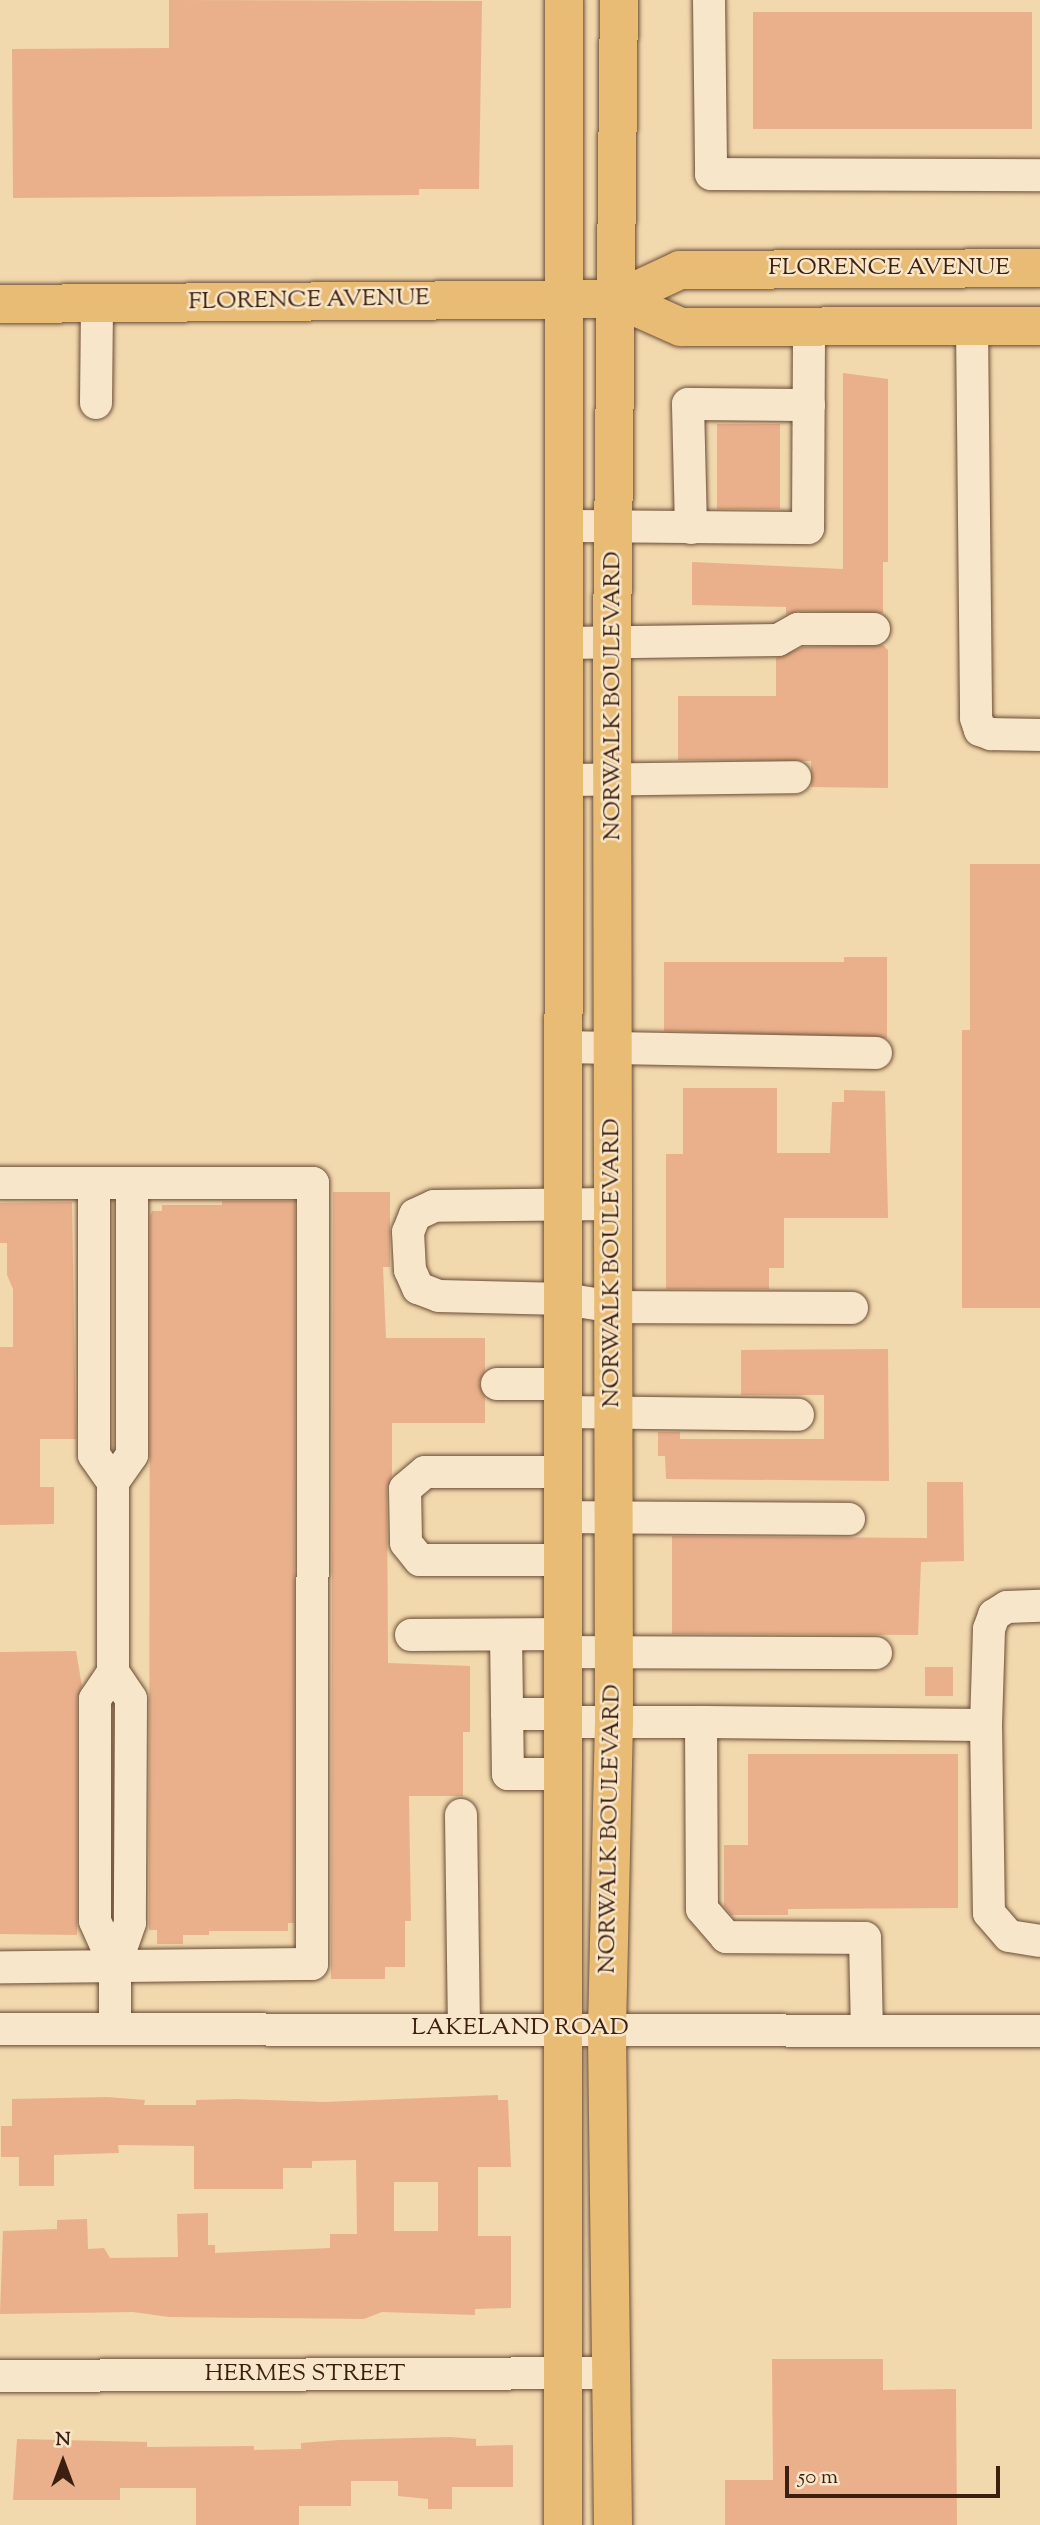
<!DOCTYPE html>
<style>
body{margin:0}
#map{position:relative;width:1040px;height:2525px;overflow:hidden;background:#f2d8ad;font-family:"Sorts Mill Goudy",serif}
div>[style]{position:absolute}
.building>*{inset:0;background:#e9b08b;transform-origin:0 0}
.roads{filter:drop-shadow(0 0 2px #6a4d36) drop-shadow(0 0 2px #6a4d36)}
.minor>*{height:32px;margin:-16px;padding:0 16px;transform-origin:16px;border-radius:16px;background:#f7e6ca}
.major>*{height:38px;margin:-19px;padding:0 19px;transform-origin:19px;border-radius:19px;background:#e9bc76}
span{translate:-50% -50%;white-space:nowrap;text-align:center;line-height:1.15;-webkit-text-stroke:5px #f7e6ca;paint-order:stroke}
.street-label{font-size:24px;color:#3d1f0f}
.north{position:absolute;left:28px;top:2427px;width:70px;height:70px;-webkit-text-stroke:5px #f7e6ca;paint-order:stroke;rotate:0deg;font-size:19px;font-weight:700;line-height:28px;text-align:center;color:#3d1f0f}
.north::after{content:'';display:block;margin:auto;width:24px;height:32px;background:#3d1f0f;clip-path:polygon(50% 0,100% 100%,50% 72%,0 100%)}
.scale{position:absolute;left:785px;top:2466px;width:215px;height:32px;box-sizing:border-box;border:4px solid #3d1f0f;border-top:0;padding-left:9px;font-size:21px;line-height:24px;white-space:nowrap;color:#3d1f0f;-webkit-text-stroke:5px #f7e6ca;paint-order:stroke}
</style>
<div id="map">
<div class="building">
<i style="clip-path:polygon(169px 0,482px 1px,479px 189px,419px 189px,419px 195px,13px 198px,12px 49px,169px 48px)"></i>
<i style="left:753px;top:12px;width:279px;height:117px"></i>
<i style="clip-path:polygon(843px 373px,888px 379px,888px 562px,883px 562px,883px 613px,798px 611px,786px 615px,786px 607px,692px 605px,692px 562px,843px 569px)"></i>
<i style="left:717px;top:424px;width:63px;height:85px"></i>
<i style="clip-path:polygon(883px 645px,888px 650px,888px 788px,811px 787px,811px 761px,678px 760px,678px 696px,776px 696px,776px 658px,803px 647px)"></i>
<i style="clip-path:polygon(970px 864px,1040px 864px,1040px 1308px,962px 1308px,962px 1030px,970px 1030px)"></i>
<i style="clip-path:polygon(844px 957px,887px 957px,887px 1038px,664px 1031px,664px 962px,844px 962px)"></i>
<i style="clip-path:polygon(683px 1088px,777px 1088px,777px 1153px,830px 1153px,832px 1102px,844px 1102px,844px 1090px,885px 1091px,888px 1218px,784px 1218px,784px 1268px,769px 1268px,769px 1289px,666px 1289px,666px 1154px,683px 1154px)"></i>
<i style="clip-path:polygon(333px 1192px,390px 1192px,390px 1267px,383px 1267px,386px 1338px,485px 1338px,485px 1371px,479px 1383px,485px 1397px,485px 1423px,392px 1423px,392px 1476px,387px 1489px,388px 1663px,470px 1666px,470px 1732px,463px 1732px,463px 1796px,409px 1796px,411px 1921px,405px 1921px,405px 1967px,385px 1967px,385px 1979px,331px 1979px)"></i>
<i style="clip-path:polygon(222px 1201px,295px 1201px,294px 1923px,288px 1923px,288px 1931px,209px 1931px,209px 1935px,183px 1935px,183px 1944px,157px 1944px,157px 1930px,149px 1930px,150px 1216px,152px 1211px,162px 1211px,162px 1205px,222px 1205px)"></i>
<i style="clip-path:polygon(72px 1202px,76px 1439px,40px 1439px,40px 1487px,54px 1487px,54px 1524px,0 1525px,0 1347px,13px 1347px,13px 1289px,7px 1275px,7px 1243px,0 1243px,0 1203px)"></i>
<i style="clip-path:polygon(888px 1349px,889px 1481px,666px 1479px,665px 1456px,658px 1456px,658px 1432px,680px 1432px,680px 1439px,824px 1439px,824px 1395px,741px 1395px,741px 1350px)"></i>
<i style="clip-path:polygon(927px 1482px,963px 1482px,964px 1561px,921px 1562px,918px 1635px,672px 1634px,672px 1536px,927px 1538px)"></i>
<i style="clip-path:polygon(76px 1651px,82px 1686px,77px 1699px,77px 1935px,0 1934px,0 1652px)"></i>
<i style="left:925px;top:1667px;width:28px;height:29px"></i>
<i style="clip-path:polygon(748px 1754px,958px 1754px,958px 1908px,788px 1909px,788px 1915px,731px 1915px,724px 1906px,724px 1845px,748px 1845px)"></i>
<i style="clip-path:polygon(evenodd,498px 2095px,498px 2100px,508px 2100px,511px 2167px,478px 2167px,478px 2236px,511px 2236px,511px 2308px,475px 2309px,475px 2315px,382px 2312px,364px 2319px,169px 2317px,133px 2312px,0 2314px,3px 2231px,57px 2229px,57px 2220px,87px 2219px,88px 2249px,104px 2248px,110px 2258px,178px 2257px,177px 2214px,208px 2213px,208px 2245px,215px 2245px,215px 2253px,330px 2248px,330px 2234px,357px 2234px,356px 2160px,312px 2161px,312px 2168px,283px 2168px,283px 2189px,194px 2189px,194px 2146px,118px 2145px,119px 2153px,54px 2155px,54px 2186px,19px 2186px,19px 2157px,1px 2157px,1px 2126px,12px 2126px,12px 2099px,107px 2097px,145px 2100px,144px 2105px,196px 2105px,196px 2100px,237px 2099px,324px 2102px,498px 2095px,394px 2182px,438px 2182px,438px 2231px,394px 2231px,394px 2182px)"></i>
<i style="clip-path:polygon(772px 2359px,883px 2359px,883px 2390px,956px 2389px,957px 2525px,725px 2525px,725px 2480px,773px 2480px)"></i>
<i style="clip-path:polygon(450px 2437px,476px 2439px,476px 2446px,513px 2445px,513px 2487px,452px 2487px,452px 2509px,428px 2509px,428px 2499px,398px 2496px,398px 2481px,351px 2481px,351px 2506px,299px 2506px,299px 2525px,196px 2525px,196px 2488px,120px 2488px,120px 2500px,13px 2500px,17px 2439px,147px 2442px,147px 2447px,254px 2446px,254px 2450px,301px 2449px,301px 2443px,339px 2440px)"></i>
</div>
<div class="roads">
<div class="minor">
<i style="left:709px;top:0;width:174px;rotate:89.3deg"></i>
<i style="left:711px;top:174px;width:329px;rotate:0.2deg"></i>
<i style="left:972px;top:326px;width:392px;rotate:89.4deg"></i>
<i style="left:976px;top:718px;width:13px;rotate:72deg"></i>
<i style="left:980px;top:730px;width:12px;rotate:20deg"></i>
<i style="left:991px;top:734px;width:49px;rotate:1.2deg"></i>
<i style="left:96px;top:403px;width:100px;rotate:-89.4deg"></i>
<i style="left:565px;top:526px;width:243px;rotate:0.5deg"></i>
<i style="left:808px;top:528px;width:201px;rotate:-89.7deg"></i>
<i style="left:691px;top:528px;width:124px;rotate:-91.4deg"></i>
<i style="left:688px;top:404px;width:121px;rotate:0.5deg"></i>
<i style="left:565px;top:643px;width:213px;rotate:-0.8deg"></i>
<i style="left:778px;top:640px;width:23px;rotate:-29deg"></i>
<i style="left:798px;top:629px;width:76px"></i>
<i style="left:565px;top:780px;width:230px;rotate:-0.7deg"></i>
<i style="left:565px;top:1047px;width:311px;rotate:1.1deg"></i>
<i style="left:0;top:1183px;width:313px"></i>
<i style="left:313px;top:1183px;width:781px;rotate:90.07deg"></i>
<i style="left:312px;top:1964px;width:312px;rotate:179.4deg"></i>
<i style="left:94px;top:1183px;width:272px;rotate:90deg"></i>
<i style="left:94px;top:1455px;width:33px;rotate:55deg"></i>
<i style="left:613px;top:1204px;width:179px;rotate:179.4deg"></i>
<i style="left:434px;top:1206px;width:21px;rotate:155deg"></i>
<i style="left:415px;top:1215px;width:18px;rotate:112deg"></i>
<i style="left:408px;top:1232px;width:38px;rotate:87deg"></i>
<i style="left:410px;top:1270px;width:20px;rotate:66deg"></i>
<i style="left:418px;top:1288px;width:22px;rotate:21deg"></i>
<i style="left:439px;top:1296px;width:125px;rotate:1.4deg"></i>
<i style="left:564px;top:1299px;width:51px;rotate:9.1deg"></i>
<i style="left:614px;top:1307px;width:238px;rotate:0.2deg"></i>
<i style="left:497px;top:1384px;width:67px"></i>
<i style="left:564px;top:1412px;width:234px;rotate:0.7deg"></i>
<i style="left:564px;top:1472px;width:139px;rotate:180deg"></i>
<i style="left:425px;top:1472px;width:26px;rotate:140deg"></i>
<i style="left:405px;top:1489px;width:54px;rotate:88.9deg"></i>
<i style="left:406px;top:1543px;width:22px;rotate:51deg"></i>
<i style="left:420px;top:1560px;width:144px"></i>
<i style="left:564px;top:1517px;width:285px;rotate:0.4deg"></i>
<i style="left:411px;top:1635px;width:153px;rotate:-0.4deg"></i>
<i style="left:506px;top:1635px;width:139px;rotate:89.2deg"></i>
<i style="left:508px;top:1774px;width:56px"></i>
<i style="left:564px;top:1652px;width:312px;rotate:0.2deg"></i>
<i style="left:113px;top:1672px;width:32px;rotate:56deg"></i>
<i style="left:131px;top:1699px;width:224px;rotate:90.3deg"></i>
<i style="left:130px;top:1923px;width:46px;rotate:109.2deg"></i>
<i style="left:115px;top:1966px;width:62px;rotate:90deg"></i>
<i style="left:507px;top:1714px;width:57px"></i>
<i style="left:564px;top:1722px;width:137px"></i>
<i style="left:701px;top:1722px;width:187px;rotate:89.7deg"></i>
<i style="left:702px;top:1909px;width:37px;rotate:49deg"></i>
<i style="left:726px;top:1937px;width:139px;rotate:0.4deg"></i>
<i style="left:865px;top:1938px;width:93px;rotate:88.8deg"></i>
<i style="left:701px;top:1722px;width:285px;rotate:0.6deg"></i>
<i style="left:986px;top:1725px;width:188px;rotate:89.1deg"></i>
<i style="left:989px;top:1913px;width:30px;rotate:49deg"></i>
<i style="left:1009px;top:1936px;width:31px;rotate:9deg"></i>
<i style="left:986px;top:1725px;width:96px;rotate:-88.2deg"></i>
<i style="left:989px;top:1629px;width:15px;rotate:-70deg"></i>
<i style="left:994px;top:1615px;width:15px;rotate:-32deg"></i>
<i style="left:1007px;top:1607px;width:33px;rotate:-2deg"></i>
<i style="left:461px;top:1815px;width:213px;rotate:89.2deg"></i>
<i style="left:115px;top:1966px;width:49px;rotate:-114deg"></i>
<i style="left:95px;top:1921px;width:222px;rotate:-90deg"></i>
<i style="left:95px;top:1699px;width:32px;rotate:-56deg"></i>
<i style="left:113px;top:1672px;width:190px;rotate:-90deg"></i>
<i style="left:113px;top:1482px;width:33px;rotate:-55deg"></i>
<i style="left:132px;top:1455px;width:272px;rotate:-90deg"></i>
<i style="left:0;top:2029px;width:1040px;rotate:0.11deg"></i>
<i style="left:0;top:2376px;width:611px;rotate:-0.28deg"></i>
</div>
<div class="major">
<i style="left:618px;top:299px;width:68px;rotate:-25.1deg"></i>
<i style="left:680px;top:270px;width:360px;rotate:-0.3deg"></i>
<i style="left:0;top:304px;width:618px;rotate:-0.46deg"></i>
<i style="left:618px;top:299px;width:69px;rotate:24deg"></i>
<i style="left:681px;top:327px;width:359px;rotate:-0.2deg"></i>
<i style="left:563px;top:2525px;width:2525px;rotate:-89.98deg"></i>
<i style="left:613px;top:2525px;width:496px;rotate:-90.7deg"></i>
<i style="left:607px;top:2029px;width:307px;rotate:-88.7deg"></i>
<i style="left:614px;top:1722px;width:1080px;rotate:-90.11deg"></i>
<i style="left:612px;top:642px;width:642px;rotate:-89.38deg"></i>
</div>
</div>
<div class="street-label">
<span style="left:889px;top:269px">FLORENCE AVENUE</span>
<span style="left:309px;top:301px;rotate:-1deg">FLORENCE AVENUE</span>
<span style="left:614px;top:696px;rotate:-90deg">NORWALK BOULEVARD</span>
<span style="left:613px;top:1263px;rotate:-90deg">NORWALK BOULEVARD</span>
<span style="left:611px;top:1829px;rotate:-89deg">NORWALK BOULEVARD</span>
<span style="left:520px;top:2029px">LAKELAND ROAD</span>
<span style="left:305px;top:2375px">HERMES STREET</span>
</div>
<div class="north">N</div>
<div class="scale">50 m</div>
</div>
